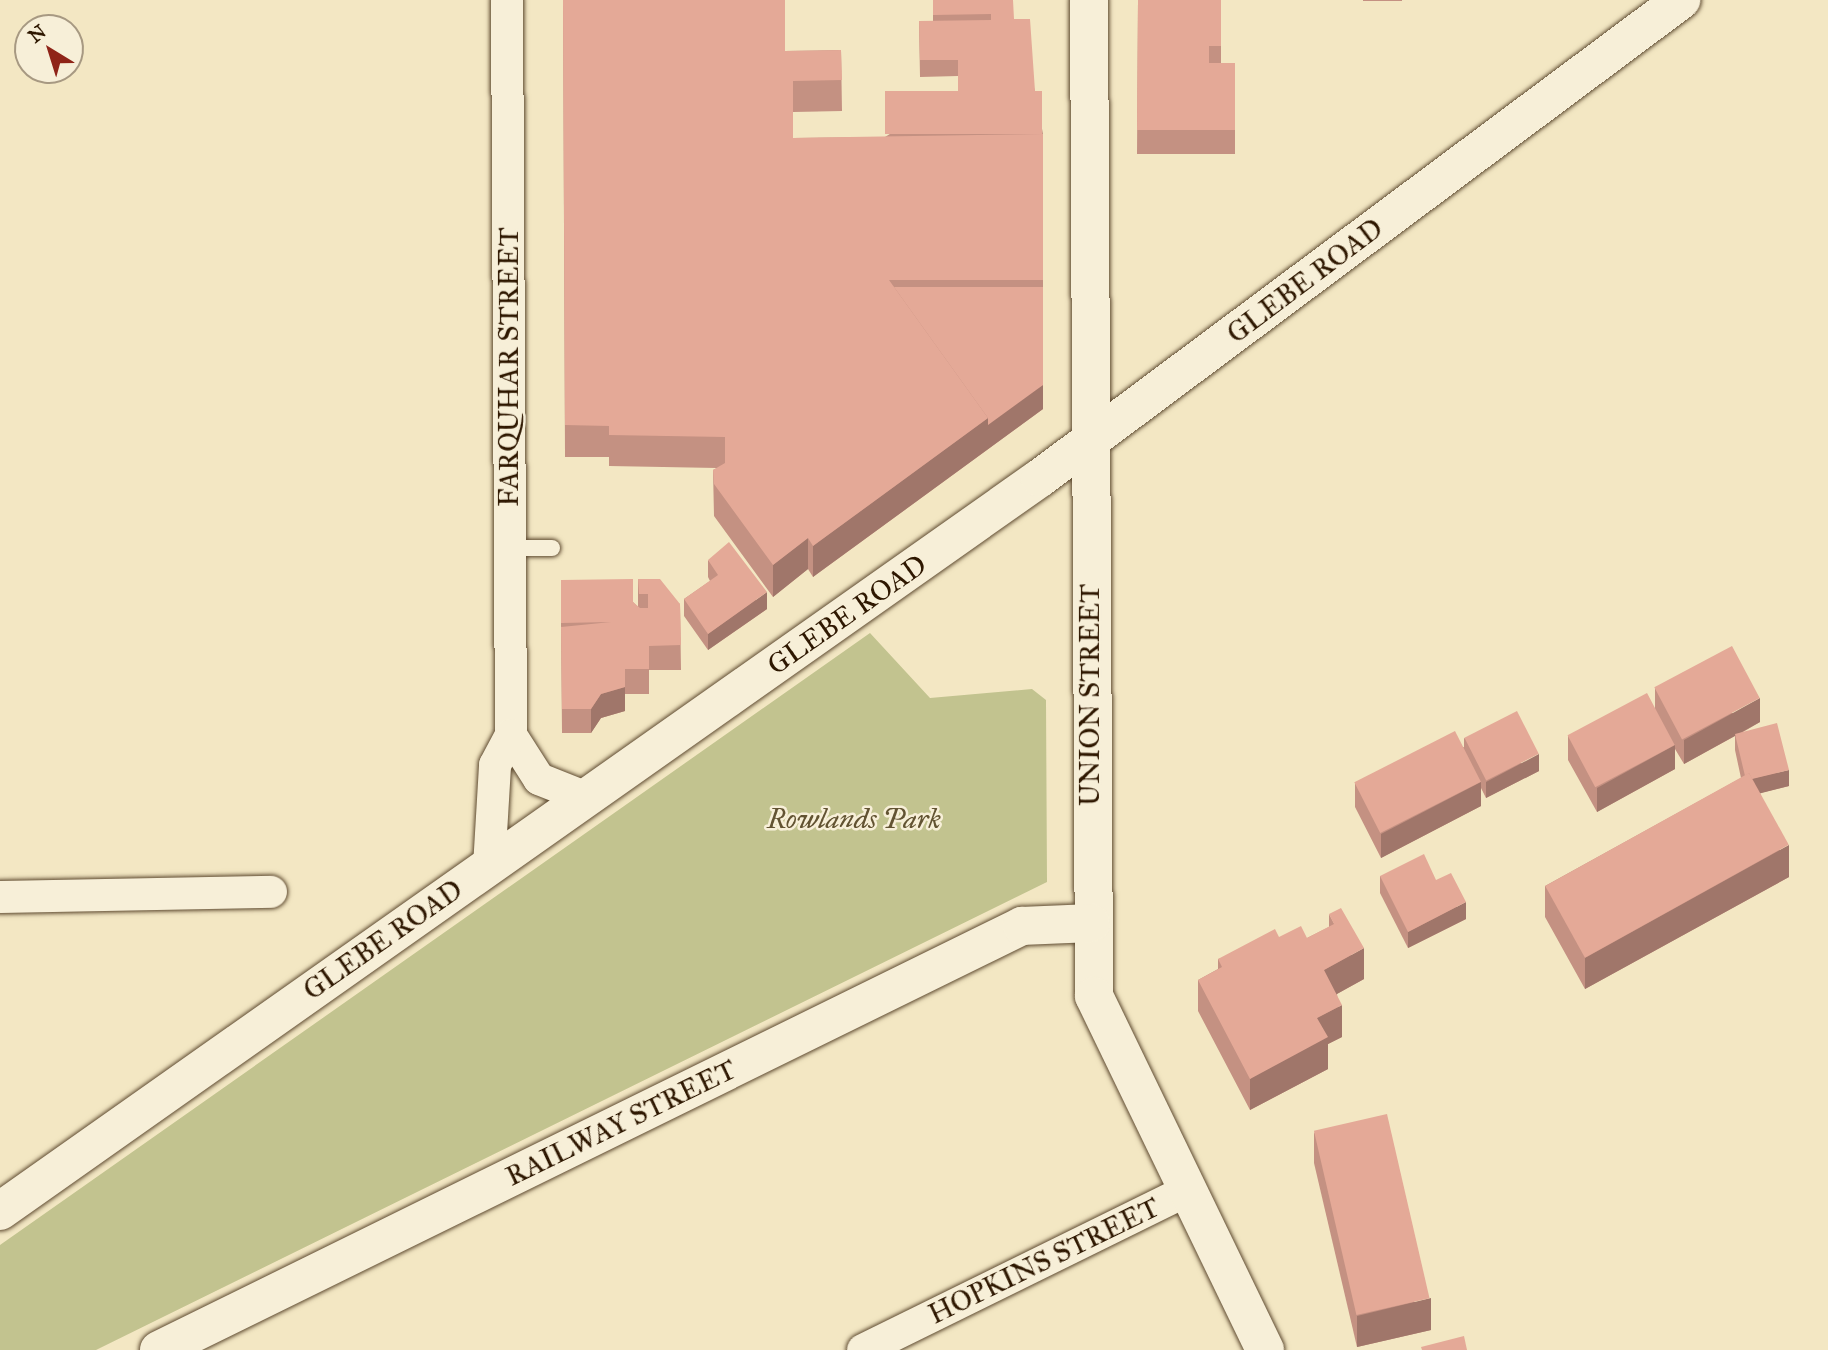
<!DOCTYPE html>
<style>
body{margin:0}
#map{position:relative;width:1828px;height:1350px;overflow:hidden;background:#f3e7c3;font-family:"IM FELL Great Primer",serif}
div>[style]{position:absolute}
.green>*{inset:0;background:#c2c38f}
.roads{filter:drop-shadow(0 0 2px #5f4b31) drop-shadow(0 0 2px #5f4b31)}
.lane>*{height:16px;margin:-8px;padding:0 8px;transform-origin:8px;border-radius:8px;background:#f7efd8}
.street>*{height:32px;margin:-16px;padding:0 16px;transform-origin:16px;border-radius:16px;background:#f7efd8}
.secondary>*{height:38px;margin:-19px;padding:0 19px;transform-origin:19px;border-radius:19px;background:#f7efd8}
.wall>*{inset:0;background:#c49182;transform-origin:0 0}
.shaded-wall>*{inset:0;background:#a0766a}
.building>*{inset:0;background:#e4a997;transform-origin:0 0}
span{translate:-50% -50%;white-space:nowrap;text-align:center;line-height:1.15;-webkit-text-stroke:5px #f7efd8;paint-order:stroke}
.street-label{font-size:28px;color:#2e1700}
.park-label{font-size:28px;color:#625332;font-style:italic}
.north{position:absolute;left:14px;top:14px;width:70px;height:70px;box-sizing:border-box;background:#f7efd8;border:2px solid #a79982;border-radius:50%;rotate:322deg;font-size:19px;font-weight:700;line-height:28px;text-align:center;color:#2e1700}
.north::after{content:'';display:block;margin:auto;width:24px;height:32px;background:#8f2418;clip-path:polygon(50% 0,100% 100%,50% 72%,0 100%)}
</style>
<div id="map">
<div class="green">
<i style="clip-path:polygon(870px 633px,930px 698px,1032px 689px,1046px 700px,1047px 882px,96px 1350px,0 1350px,0 1245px)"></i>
</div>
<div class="roads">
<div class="lane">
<i style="left:511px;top:548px;width:41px"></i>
</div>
<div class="street">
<i style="left:507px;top:0;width:735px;rotate:89.69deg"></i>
<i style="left:511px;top:735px;width:52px;rotate:57.5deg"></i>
<i style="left:539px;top:779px;width:52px;rotate:21.6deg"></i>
<i style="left:489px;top:867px;width:102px;rotate:-86.6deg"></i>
<i style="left:495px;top:765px;width:34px;rotate:-62deg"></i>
<i style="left:0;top:897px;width:271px;rotate:-1.1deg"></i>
<i style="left:863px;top:1350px;width:360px;rotate:-26.2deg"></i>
</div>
<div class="secondary">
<i style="left:1089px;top:0;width:996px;rotate:89.71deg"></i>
<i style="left:1094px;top:996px;width:393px;rotate:64.2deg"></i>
<i style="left:0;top:1211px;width:1272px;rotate:-35.18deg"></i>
<i style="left:1040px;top:478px;width:800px;rotate:-36.71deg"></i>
<i style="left:159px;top:1350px;width:962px;rotate:-26.17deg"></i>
<i style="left:1022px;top:926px;width:69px;rotate:-2.5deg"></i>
</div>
</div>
<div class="wall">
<i style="clip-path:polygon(563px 0,785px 51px,841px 50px,842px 111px,793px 112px,793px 138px,885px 137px,958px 92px,958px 76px,920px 77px,919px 21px,933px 21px,933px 0,1014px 19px,1035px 91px,1043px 134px,1043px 409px,813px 577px,808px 569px,773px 597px,714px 516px,713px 470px,717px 468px,609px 466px,609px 457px,565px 457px)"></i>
<i style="clip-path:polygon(1138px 0,1221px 0,1221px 63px,1235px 63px,1235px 154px,1137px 154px)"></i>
<i style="left:1363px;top:0;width:39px;height:1px"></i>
<i style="clip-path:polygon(708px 560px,767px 609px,708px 650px,684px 616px,684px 599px,710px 581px,708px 577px)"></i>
<i style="clip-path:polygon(638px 579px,680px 604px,681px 670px,649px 670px,649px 694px,625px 694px,625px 711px,601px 718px,591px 733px,562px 733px,561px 623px,633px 602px,638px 607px)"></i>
<i style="clip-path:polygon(1655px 688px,1760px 722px,1743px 732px,1789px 786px,1760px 793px,1789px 877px,1585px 989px,1545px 917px,1545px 886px,1741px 778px,1735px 750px,1735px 736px,1684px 764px,1675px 749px,1675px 769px,1597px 812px,1568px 760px,1568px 736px,1655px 708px)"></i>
<i style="clip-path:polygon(1464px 738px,1539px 771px,1486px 798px,1481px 788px,1481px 806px,1381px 858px,1355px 807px,1355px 783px,1464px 747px)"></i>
<i style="clip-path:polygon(1380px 876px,1436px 880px,1466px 919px,1408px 948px,1380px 893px)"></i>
<i style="clip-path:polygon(1329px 914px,1364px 979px,1337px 994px,1342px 1037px,1328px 1044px,1328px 1069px,1250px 1110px,1198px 1011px,1198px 980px,1218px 969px,1218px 959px,1307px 938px,1329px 927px)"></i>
<i style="clip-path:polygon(1314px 1132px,1431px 1330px,1357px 1347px,1314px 1163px)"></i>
</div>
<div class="shaded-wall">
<i style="clip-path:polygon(1043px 385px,1043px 409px,813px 577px,813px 546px,988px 418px)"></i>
<i style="clip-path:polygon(808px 538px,808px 569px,773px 597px,773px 565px)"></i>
<i style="clip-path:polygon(767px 592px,767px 609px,708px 650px,708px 634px)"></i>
<i style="clip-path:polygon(625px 687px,625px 711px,601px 718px,591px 733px,591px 709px,601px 694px)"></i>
<i style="clip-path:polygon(1760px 698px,1760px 722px,1684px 764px,1684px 740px)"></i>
<i style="clip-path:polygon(1675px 745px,1675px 769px,1597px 812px,1597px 788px)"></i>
<i style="clip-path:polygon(1539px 754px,1539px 771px,1486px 798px,1486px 782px)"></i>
<i style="clip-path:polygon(1789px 770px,1789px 786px,1746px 797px,1746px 780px)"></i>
<i style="clip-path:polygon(1481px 782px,1481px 806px,1381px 858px,1381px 834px)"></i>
<i style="clip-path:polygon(1789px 845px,1789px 877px,1585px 989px,1585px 958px)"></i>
<i style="clip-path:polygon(1466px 902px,1466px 919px,1408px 948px,1408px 932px)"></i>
<i style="clip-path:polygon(1364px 948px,1364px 979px,1324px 1001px,1324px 970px)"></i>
<i style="clip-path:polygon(1342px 1005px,1342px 1037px,1328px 1044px,1328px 1069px,1250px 1110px,1250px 1079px,1317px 1018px)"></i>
<i style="clip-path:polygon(1431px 1298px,1431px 1330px,1357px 1347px,1357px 1316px)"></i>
</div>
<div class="building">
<i style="clip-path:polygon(563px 0,785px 0,785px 51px,841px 50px,842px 80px,793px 81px,793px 138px,1043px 134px,1043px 280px,889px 280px,988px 418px,813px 546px,808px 538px,773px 565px,714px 484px,713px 470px,725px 463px,725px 437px,609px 435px,609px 426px,565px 425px)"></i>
<i style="clip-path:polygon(933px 0,1013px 0,1014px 19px,1030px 19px,1035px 91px,958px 92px,958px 60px,920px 60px,919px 21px,991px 20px,991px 14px,933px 15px)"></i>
<i style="clip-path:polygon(1138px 0,1221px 0,1221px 46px,1209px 46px,1209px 63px,1235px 63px,1235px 130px,1137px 130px)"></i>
<i style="left:1042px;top:91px;width:43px;height:157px;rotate:90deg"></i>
<i style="clip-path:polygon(894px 287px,1043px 287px,1043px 385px,988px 425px,988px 418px)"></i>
<i style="clip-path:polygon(729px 542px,767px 592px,708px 634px,684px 599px,718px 575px,708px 560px)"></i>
<i style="clip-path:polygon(633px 579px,633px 602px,640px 608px,648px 608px,648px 594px,639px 594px,638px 579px,660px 579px,680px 604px,681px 645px,649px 646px,649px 669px,625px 669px,625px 687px,601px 694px,591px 709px,562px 709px,561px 627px,611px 622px,561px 623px,561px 580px)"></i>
<i style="left:1732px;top:646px;width:59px;height:88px;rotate:62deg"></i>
<i style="left:1647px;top:693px;width:59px;height:90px;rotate:62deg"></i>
<i style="left:1517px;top:711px;width:48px;height:59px;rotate:63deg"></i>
<i style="clip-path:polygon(1777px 723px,1789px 770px,1752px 779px,1749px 773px,1745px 776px,1735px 734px)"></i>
<i style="left:1455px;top:731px;width:57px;height:113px;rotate:63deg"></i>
<i style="left:1749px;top:773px;width:82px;height:233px;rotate:61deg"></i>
<i style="clip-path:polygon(1424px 854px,1436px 880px,1451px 873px,1466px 902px,1408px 932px,1380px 876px)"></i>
<i style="clip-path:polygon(1341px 908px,1364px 948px,1324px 970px,1342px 1005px,1317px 1018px,1328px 1037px,1250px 1079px,1198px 980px,1222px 967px,1218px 959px,1275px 929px,1279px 937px,1301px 926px,1307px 938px,1334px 924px,1329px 914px)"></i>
<i style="left:1387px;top:1114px;width:189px;height:75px;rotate:77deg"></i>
<i style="clip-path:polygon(1464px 1336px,1467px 1350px,1422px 1350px,1421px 1347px)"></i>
</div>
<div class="street-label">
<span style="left:1305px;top:281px;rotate:-37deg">GLEBE ROAD</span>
<span style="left:509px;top:367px;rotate:-90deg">FARQUHAR STREET</span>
<span style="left:847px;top:615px;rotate:-35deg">GLEBE ROAD</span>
<span style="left:1090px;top:695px;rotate:-90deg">UNION STREET</span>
<span style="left:383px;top:940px;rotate:-35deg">GLEBE ROAD</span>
<span style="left:621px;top:1123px;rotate:-26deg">RAILWAY STREET</span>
<span style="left:1044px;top:1261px;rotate:-26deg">HOPKINS STREET</span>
</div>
<div class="park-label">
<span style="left:854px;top:819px">Rowlands Park</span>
</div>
<div class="north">N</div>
</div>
